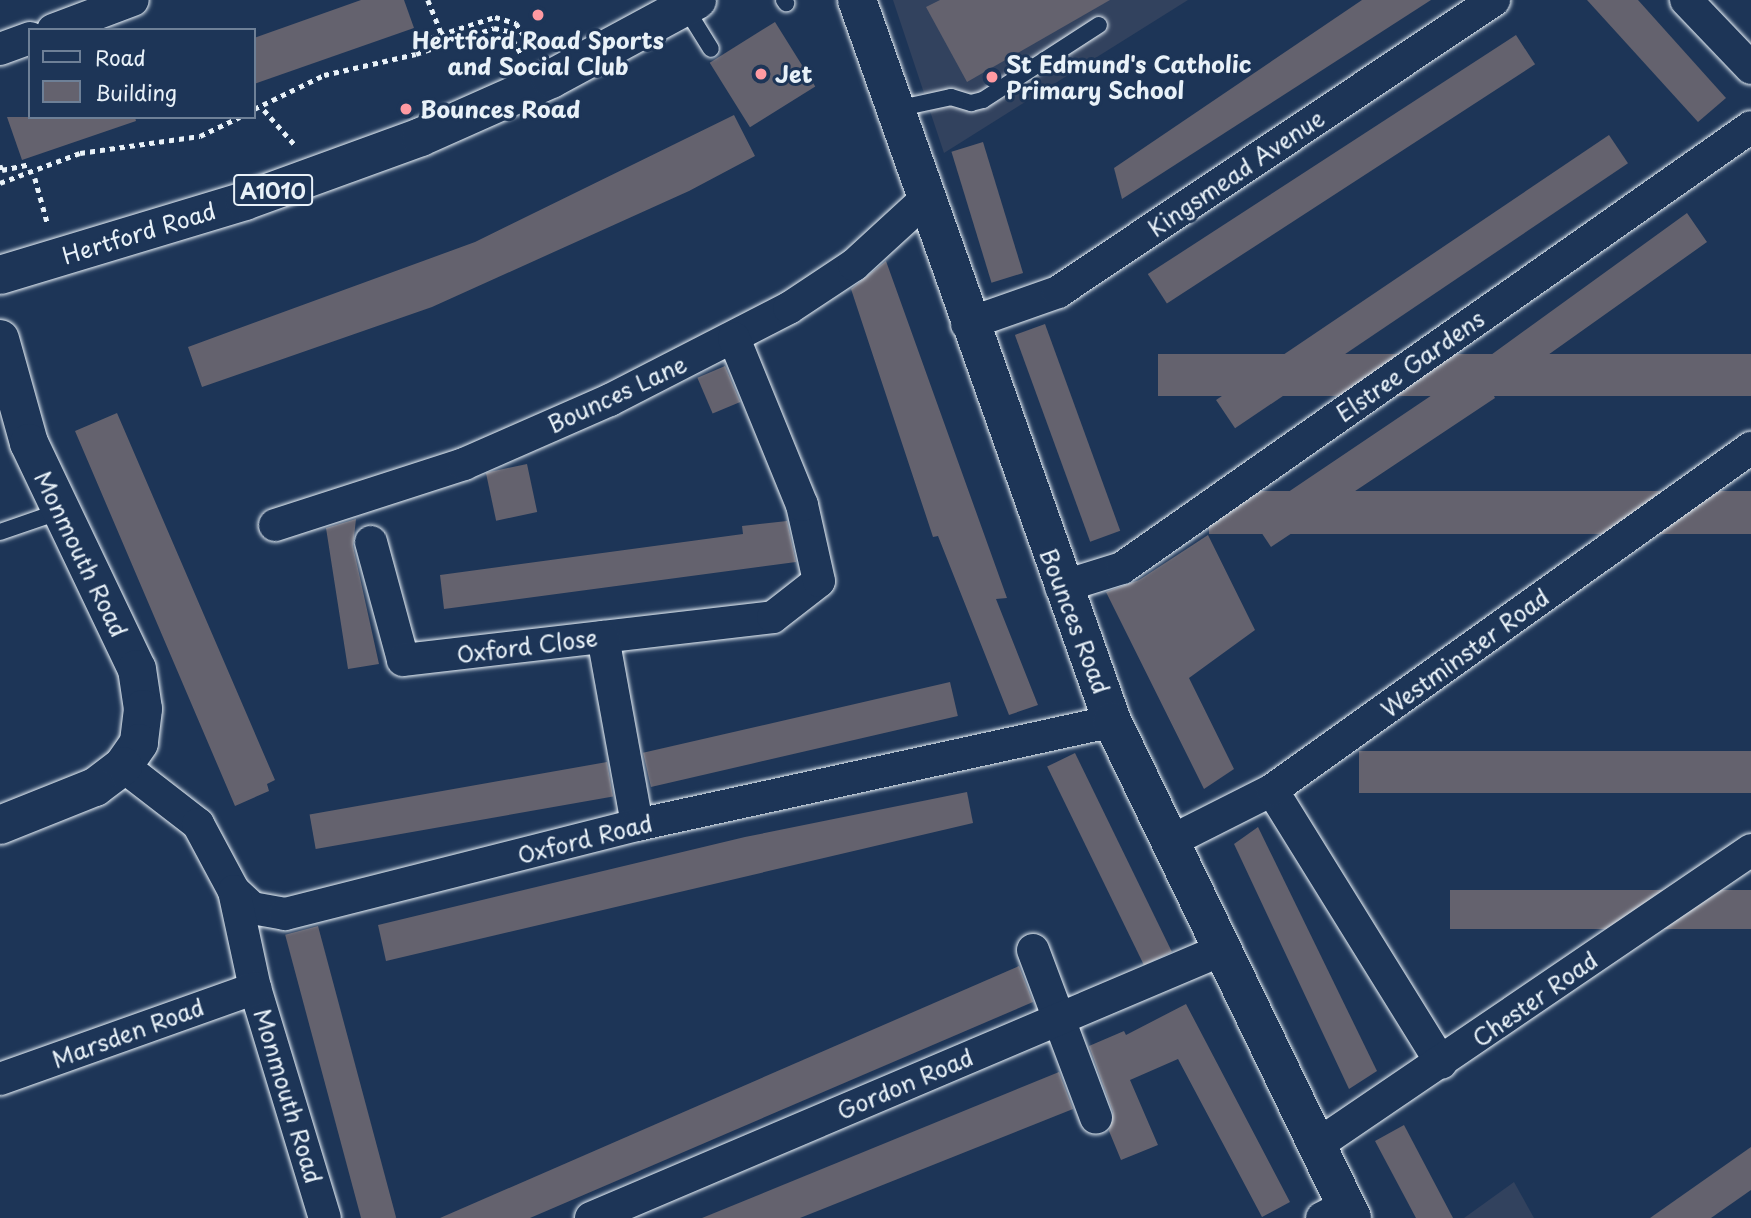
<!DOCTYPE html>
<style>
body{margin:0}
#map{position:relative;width:1751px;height:1218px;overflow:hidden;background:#1d3557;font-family:"Playpen Sans",sans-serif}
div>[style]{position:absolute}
.built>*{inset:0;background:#32425e}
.building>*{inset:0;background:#64626e;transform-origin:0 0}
.path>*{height:4.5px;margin-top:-2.25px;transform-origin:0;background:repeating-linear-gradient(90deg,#e8f1f8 0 5px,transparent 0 10px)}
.roads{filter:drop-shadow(0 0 2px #e8f1f8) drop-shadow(0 0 2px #e8f1f8)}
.service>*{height:16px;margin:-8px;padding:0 8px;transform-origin:8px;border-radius:8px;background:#1d3557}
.minor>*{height:32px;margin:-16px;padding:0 16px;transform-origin:16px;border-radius:16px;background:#1d3557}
.tertiary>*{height:38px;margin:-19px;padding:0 19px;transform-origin:19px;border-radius:19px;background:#1d3557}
.primary>*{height:38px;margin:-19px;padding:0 19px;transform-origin:19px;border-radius:19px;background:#1d3557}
.dots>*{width:19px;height:19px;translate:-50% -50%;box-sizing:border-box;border:4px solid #1d3557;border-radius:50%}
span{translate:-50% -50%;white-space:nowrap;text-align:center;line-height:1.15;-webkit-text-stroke:6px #1d3557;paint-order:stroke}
.shield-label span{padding:2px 5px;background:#1d3557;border:2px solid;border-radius:5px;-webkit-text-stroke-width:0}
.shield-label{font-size:21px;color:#e8f1f8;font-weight:700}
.poi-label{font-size:23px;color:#e8f1f8;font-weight:700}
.left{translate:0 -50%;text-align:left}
.street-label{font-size:23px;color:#e8f1f8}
.legend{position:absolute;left:28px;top:28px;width:228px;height:91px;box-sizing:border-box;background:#1d3557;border:2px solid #6e8097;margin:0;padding:9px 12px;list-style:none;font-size:21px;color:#e8f1f8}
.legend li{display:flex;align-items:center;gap:14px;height:35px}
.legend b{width:35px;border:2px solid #6e8097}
</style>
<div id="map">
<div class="built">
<i style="clip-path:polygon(893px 0,1188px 0,944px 153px)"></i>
<i style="clip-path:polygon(1514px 1182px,1534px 1218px,1464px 1218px)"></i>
</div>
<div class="building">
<i style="clip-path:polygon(361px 0,404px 0,414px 28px,254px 84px,254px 38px)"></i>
<i style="clip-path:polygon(940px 0,1110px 0,967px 82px,926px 7px)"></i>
<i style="clip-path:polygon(1362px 0,1431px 0,1122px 199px,1114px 168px)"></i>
<i style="clip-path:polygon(1587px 0,1638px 0,1726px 98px,1698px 122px)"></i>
<i style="left:775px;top:22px;width:76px;height:77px;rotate:58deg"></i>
<i style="left:1516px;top:35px;width:35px;height:439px;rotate:57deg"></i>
<i style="clip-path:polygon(734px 115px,755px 156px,689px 191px,432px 307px,202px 387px,188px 347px,475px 242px)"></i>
<i style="clip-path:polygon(7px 117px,135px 117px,136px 121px,22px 160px)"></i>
<i style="left:1609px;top:135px;width:34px;height:474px;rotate:56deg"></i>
<i style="left:983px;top:142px;width:137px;height:33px;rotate:73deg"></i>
<i style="clip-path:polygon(1687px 213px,1707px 242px,1493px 394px,1495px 398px,1271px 547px,1251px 517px,1484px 360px)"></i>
<i style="clip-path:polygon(886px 261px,1007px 598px,996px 599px,1038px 705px,1009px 715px,938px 536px,933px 537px,851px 289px)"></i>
<i style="left:1045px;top:324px;width:220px;height:32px;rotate:70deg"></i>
<i style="left:1751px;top:354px;width:42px;height:593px;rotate:90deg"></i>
<i style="left:725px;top:366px;width:39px;height:30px;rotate:67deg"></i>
<i style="clip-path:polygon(117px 413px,275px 780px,267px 784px,269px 791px,235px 806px,75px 431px)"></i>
<i style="left:527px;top:464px;width:49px;height:42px;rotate:78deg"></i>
<i style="left:1751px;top:491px;width:43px;height:542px;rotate:90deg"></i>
<i style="clip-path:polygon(356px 519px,353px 546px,379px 664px,348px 669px,326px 528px)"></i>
<i style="clip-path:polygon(787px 521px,796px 562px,444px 609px,440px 575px,743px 534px,742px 526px)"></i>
<i style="clip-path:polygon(1208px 535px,1255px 630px,1189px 678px,1234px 769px,1204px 789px,1106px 592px,1139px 580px)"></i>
<i style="left:950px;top:682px;width:35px;height:315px;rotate:77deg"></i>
<i style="left:1751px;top:751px;width:42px;height:392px;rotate:90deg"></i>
<i style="left:1075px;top:753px;width:221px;height:31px;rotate:64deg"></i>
<i style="left:607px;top:762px;width:35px;height:302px;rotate:80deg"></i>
<i style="clip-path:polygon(967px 792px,973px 823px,386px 961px,378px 925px,745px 837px)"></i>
<i style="clip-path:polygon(1258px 827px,1377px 1071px,1349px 1089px,1234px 844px)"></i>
<i style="left:1751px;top:890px;width:39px;height:301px;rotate:90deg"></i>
<i style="left:318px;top:926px;width:302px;height:34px;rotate:75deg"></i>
<i style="clip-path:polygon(1019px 966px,1033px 1002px,530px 1218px,440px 1218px)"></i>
<i style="clip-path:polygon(1186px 1004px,1290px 1202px,1262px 1217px,1178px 1059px,1130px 1080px,1158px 1145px,1121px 1160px,1109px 1131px,1113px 1112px,1089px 1046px,1124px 1031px,1126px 1035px)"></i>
<i style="clip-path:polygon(1059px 1072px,1073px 1109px,800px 1218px,702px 1218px)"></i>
<i style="clip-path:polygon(1404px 1125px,1453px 1218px,1416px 1218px,1375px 1141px)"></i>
<i style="clip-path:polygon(1751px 1147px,1751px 1190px,1711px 1218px,1650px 1218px)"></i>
</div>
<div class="path">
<i style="left:428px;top:0;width:38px;rotate:68deg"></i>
<i style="left:421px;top:41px;width:78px;rotate:-18deg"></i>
<i style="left:495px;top:17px;width:22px;rotate:16deg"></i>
<i style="left:516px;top:23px;width:28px;rotate:58deg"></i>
<i style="left:254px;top:109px;width:78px;rotate:-25.9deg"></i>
<i style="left:324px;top:75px;width:94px;rotate:-12.9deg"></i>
<i style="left:416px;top:54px;width:82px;rotate:-18.4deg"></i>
<i style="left:494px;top:28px;width:14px;rotate:12deg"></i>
<i style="left:508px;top:31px;width:28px;rotate:60deg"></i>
<i style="left:264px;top:110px;width:48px;rotate:48.4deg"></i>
<i style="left:209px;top:117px;width:11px"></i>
<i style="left:0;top:165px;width:5px;rotate:68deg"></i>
<i style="left:2px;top:170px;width:29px;rotate:-12deg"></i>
<i style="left:35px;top:178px;width:49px;rotate:74.5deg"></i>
<i style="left:0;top:183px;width:85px;rotate:-20.6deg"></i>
<i style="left:80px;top:153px;width:121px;rotate:-8.1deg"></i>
<i style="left:200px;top:136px;width:44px;rotate:-25.4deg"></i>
</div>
<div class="roads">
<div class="service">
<i style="left:784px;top:0;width:4px;rotate:56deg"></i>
<i style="left:685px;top:7px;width:49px;rotate:58.2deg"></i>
<i style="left:896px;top:109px;width:56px;rotate:-12.3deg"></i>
<i style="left:951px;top:97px;width:21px;rotate:17deg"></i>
<i style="left:971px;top:103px;width:12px;rotate:-14deg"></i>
<i style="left:983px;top:100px;width:138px;rotate:-32.9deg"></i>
<i style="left:0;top:532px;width:61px;rotate:-19deg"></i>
</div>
<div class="minor">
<i style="left:1686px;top:0;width:94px;rotate:46.3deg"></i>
<i style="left:53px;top:30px;width:85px;rotate:-20.6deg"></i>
<i style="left:0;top:49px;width:32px;rotate:-20deg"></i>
<i style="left:967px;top:324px;width:96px;rotate:-19.4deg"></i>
<i style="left:1058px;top:292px;width:525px;rotate:-33.81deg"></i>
<i style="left:275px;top:525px;width:199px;rotate:-17.9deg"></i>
<i style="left:464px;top:464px;width:159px;rotate:-23.7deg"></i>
<i style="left:610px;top:400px;width:201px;rotate:-27.2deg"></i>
<i style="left:789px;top:308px;width:78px;rotate:-33.5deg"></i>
<i style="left:854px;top:265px;width:96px;rotate:-42.5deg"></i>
<i style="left:371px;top:542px;width:122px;rotate:74.8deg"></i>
<i style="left:403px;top:660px;width:372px;rotate:-6.6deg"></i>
<i style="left:773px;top:617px;width:58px;rotate:-38deg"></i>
<i style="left:819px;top:581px;width:78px;rotate:-102.6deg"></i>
<i style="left:802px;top:505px;width:180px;rotate:-112.2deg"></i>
<i style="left:1061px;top:587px;width:64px;rotate:-17.3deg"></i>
<i style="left:1122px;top:568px;width:768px;rotate:-35.03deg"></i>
<i style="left:603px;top:637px;width:191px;rotate:79.7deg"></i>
<i style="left:123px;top:766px;width:95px;rotate:37.7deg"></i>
<i style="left:198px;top:824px;width:76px;rotate:61.8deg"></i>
<i style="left:234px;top:891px;width:25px;rotate:43deg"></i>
<i style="left:252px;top:908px;width:34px;rotate:10deg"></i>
<i style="left:285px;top:914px;width:363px;rotate:-14.2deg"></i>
<i style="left:637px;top:825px;width:486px;rotate:-12.3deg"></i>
<i style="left:1272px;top:790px;width:321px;rotate:58.2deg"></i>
<i style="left:1169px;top:842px;width:115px;rotate:-26.8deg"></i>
<i style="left:1272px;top:790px;width:589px;rotate:-35.53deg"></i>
<i style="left:234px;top:891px;width:99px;rotate:77.8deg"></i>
<i style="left:255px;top:988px;width:240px;rotate:73.1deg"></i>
<i style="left:1033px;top:950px;width:179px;rotate:69.4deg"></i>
<i style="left:0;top:1079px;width:271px;rotate:-19.6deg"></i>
<i style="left:1317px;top:1145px;width:525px;rotate:-34.2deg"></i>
<i style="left:591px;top:1218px;width:682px;rotate:-23.03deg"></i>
<i style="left:1322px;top:1218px;width:27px;rotate:-27deg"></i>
</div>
<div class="tertiary">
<i style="left:857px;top:0;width:765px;rotate:70.52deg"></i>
<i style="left:1112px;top:721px;width:552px;rotate:64.22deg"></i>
<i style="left:0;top:339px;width:108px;rotate:74.4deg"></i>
<i style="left:29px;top:443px;width:250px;rotate:64.5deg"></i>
<i style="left:137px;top:669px;width:40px;rotate:81.5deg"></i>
<i style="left:143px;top:709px;width:34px;rotate:97deg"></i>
<i style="left:139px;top:743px;width:28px;rotate:125deg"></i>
<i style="left:123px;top:766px;width:35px;rotate:143deg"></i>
<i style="left:95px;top:787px;width:102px;rotate:158.2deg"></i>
</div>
<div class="primary">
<i style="left:0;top:275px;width:256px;rotate:-16.8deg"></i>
<i style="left:245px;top:201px;width:187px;rotate:-20deg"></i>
<i style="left:421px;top:137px;width:142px;rotate:-24deg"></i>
<i style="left:551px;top:79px;width:166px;rotate:-28.4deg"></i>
</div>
</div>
<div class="dots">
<i style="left:538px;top:15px;background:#ff9aa2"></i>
<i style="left:761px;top:74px;background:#ff9aa2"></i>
<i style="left:992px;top:77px;background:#ff9aa2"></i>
<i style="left:406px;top:109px;background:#ff9aa2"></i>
</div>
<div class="shield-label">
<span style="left:273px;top:190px">A1010</span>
</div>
<div class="poi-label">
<span style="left:538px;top:53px">Hertford Road Sports<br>and Social Club</span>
<span class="left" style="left:1006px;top:77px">St Edmund's Catholic<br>Primary School</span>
<span class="left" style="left:775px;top:74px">Jet</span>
<span class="left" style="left:420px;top:109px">Bounces Road</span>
</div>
<div class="street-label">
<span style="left:1236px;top:173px;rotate:-34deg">Kingsmead Avenue</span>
<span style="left:139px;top:233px;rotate:-17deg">Hertford Road</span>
<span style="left:1410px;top:366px;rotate:-35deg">Elstree Gardens</span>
<span style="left:617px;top:394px;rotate:-25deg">Bounces Lane</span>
<span style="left:81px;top:554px;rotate:64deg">Monmouth Road</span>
<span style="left:1075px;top:621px;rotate:69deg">Bounces Road</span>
<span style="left:527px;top:646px;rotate:-7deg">Oxford Close</span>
<span style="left:1465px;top:653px;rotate:-36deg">Westminster Road</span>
<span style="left:585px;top:839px;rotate:-14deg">Oxford Road</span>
<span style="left:1535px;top:999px;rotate:-35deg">Chester Road</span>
<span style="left:128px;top:1033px;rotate:-20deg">Marsden Road</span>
<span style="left:905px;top:1084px;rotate:-23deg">Gordon Road</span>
<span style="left:288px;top:1096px;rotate:73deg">Monmouth Road</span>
</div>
<ul class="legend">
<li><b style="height:9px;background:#1d3557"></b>Road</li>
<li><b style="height:19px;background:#64626e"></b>Building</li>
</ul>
</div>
